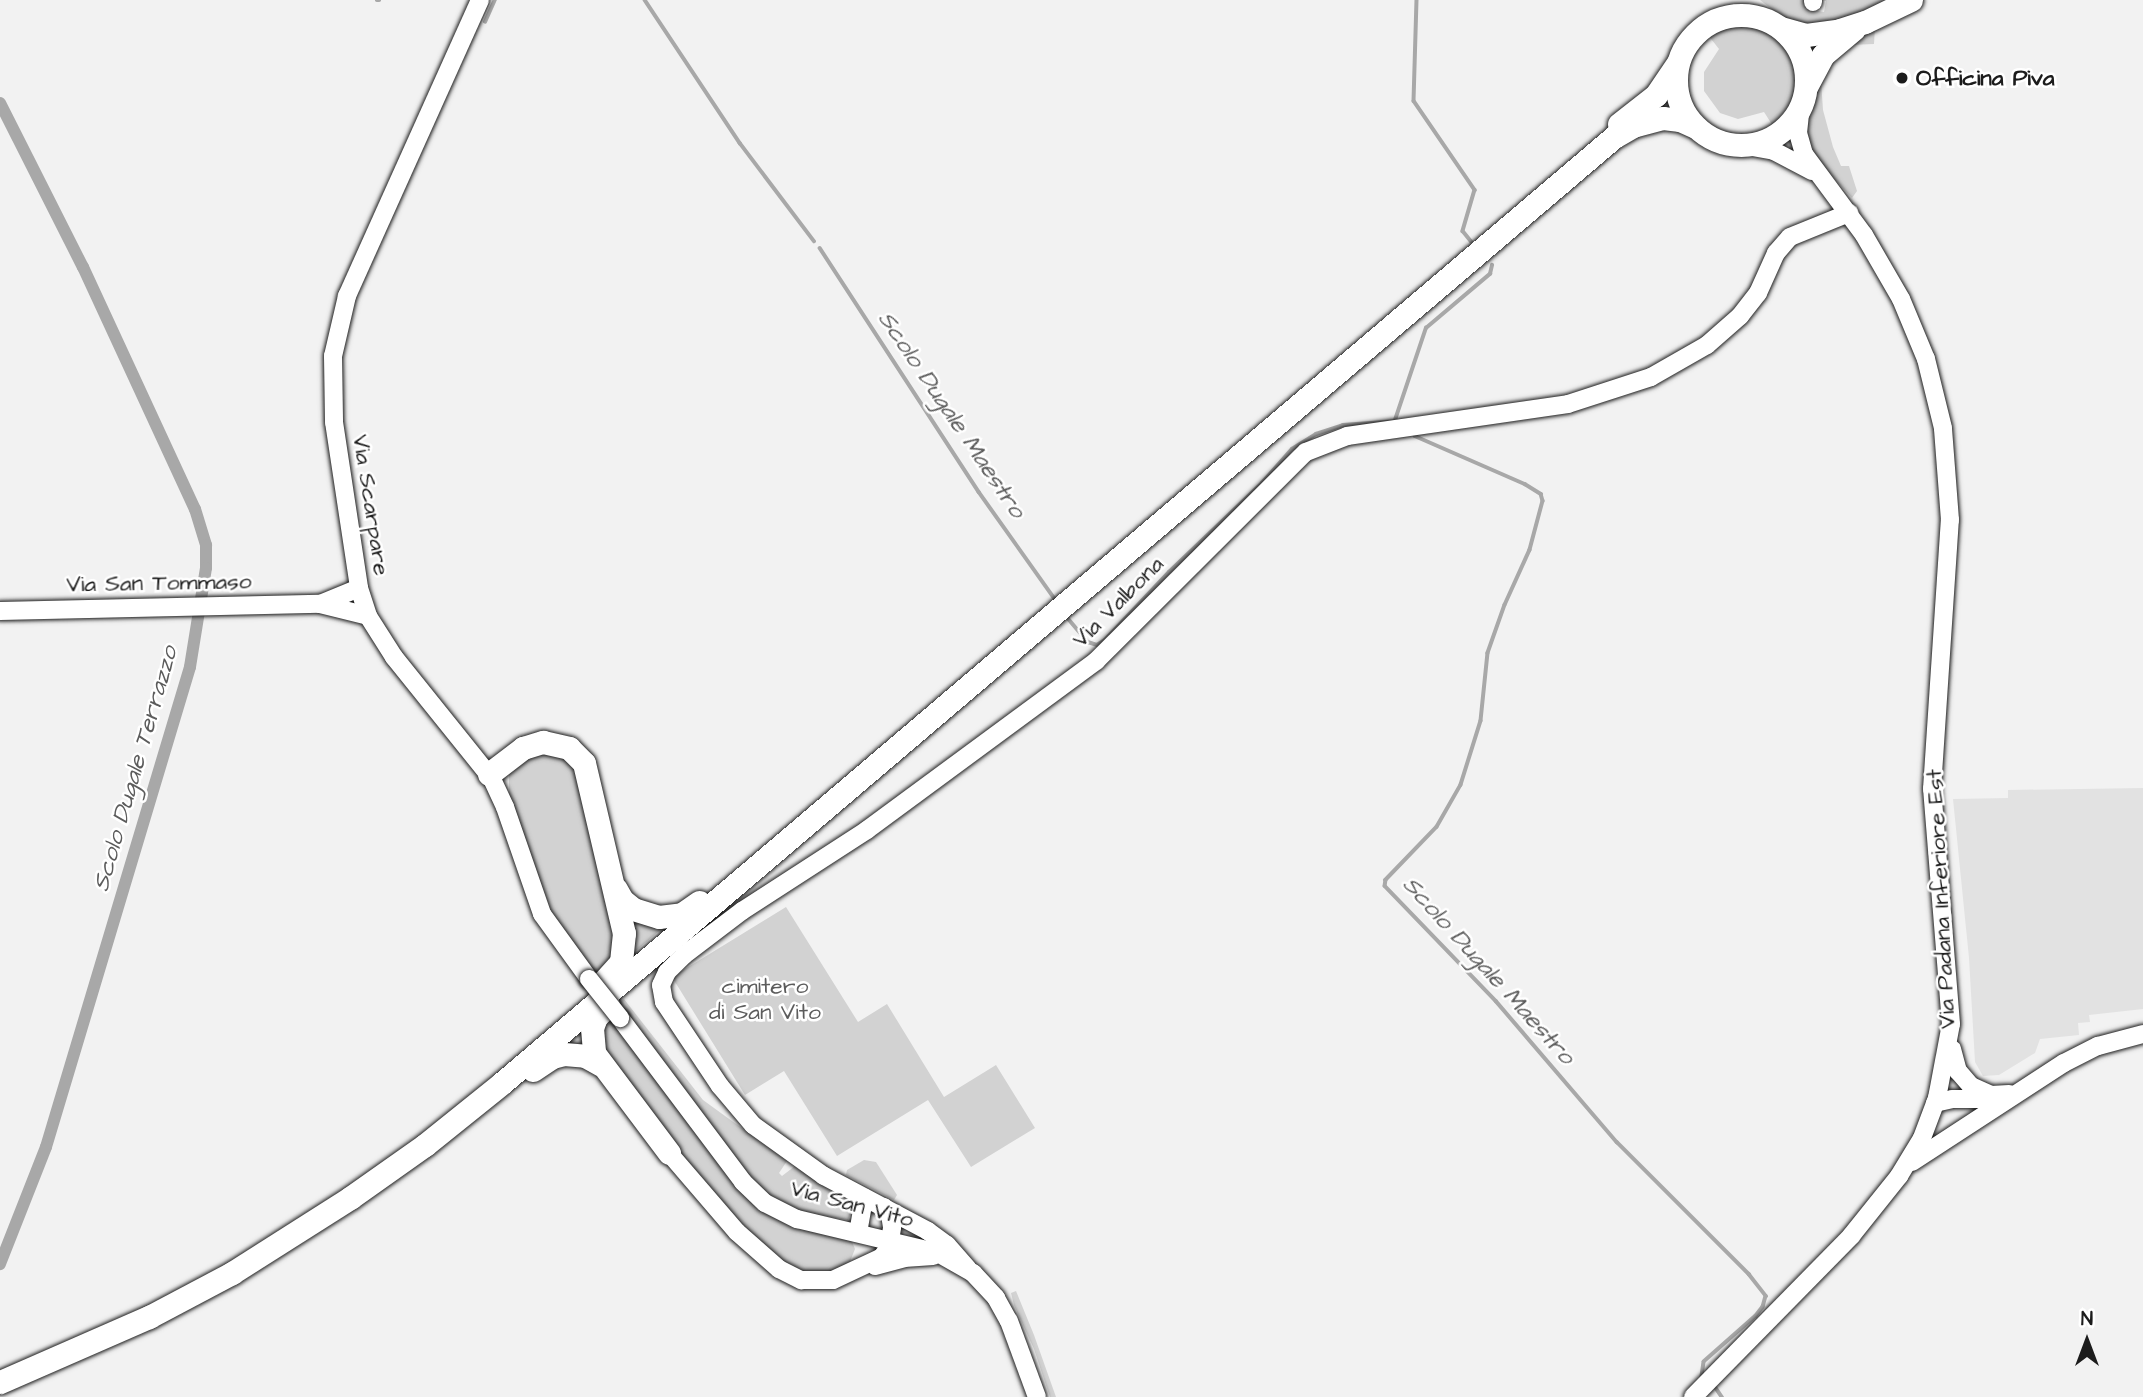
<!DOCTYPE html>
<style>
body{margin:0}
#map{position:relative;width:2143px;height:1397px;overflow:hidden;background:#f2f2f2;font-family:"Architects Daughter",sans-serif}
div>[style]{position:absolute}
.built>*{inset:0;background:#e2e2e2}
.green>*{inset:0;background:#d2d2d2}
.stream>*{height:3.5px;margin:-1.75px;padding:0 1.75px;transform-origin:1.75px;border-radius:1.75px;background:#a8a8a8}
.canal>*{height:12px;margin:-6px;padding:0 6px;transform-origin:6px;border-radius:6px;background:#a8a8a8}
.roads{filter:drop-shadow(0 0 2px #1c1c1c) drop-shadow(0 0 2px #1c1c1c)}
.minor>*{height:18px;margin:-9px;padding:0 9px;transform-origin:9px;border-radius:9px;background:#fff}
.major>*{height:23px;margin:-11.5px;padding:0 11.5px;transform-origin:11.5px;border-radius:11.5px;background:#fff}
.major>.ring{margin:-11.5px;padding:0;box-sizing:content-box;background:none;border:23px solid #fff;border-radius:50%}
.bridges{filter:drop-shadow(0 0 2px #1c1c1c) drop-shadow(0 0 2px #1c1c1c)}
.minor-bridge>*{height:18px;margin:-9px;padding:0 9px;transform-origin:9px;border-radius:9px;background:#fff}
.dots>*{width:19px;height:19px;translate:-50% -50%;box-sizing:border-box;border:4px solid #fff;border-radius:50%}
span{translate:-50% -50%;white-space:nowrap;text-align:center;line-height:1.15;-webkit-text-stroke:5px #fff;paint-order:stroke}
.poi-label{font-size:23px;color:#1c1c1c;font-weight:700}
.left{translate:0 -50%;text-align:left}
.street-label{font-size:23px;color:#1c1c1c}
.park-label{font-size:23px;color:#5c5c5c}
.water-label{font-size:24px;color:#5b5b5b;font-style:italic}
.north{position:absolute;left:2052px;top:1306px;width:70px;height:70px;-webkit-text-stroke:5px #fff;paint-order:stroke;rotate:0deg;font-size:19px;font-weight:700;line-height:28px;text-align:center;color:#1c1c1c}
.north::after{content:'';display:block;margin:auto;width:24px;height:32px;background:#1c1c1c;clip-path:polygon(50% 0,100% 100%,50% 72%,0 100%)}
</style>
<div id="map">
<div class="built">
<i style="clip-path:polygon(2143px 788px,2143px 1009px,2089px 1015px,2090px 1022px,2078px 1023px,2079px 1035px,2040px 1039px,2035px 1053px,1999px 1075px,1983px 1076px,1975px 1062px,1969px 958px,1953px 799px,2008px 798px,2008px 790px)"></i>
</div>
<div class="green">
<i style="clip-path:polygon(1760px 0,1808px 0,1807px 9px,1824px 12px,1826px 1px,1820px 0,1892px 0,1815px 29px,1782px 17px)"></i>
<i style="clip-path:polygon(1750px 25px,1779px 39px,1796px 68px,1793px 100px,1773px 126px,1764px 112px,1738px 119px,1720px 113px,1704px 91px,1704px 72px,1719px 49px,1708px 35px,1728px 26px)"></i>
<i style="clip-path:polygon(1875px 27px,1874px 44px,1850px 45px,1835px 54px,1821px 80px,1823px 110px,1833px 147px,1841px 166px,1849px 166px,1857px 191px,1852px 198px,1809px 151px,1805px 121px,1812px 109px,1819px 79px,1830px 57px)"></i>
<i style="clip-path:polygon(537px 749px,573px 761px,620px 947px,600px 979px,552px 913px,509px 796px,509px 772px)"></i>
<i style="clip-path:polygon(786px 907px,858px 1022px,887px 1004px,944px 1097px,996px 1065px,1035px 1128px,971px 1167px,928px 1100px,837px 1156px,784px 1071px,745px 1095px,672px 977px)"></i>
<i style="clip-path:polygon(627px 911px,666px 925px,631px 955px)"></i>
<i style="clip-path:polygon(624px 999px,703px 1100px,787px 1161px,779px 1173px,782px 1176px,795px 1166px,855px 1202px,848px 1220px,800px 1212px,778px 1203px,747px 1176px,619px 1003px)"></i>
<i style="clip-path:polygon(605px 1013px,741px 1190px,851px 1239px,855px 1249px,849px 1264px,825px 1275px,792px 1270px,735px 1221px,598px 1051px)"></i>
<i style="clip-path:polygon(864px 1160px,876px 1162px,897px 1195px,894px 1200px,846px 1175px,847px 1170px)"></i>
<i style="clip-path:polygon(1016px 1291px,1034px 1335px,1056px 1397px,1050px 1397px,1034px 1349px,1014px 1305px,1011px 1293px)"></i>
</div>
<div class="stream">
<i style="left:377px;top:0;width:2px"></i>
<i style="left:645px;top:0;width:172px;rotate:56.4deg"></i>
<i style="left:740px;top:143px;width:123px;rotate:52.9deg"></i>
<i style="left:1417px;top:0;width:101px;rotate:91.7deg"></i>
<i style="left:1414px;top:101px;width:108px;rotate:55.6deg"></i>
<i style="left:1475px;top:190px;width:43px;rotate:106.3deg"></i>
<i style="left:1463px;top:231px;width:13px;rotate:51deg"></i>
<i style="left:485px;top:22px;width:24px;rotate:-66deg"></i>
<i style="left:820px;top:248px;width:291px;rotate:56.9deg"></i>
<i style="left:979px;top:492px;width:131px;rotate:54.6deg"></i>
<i style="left:1395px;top:420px;width:97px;rotate:-71.4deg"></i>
<i style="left:1426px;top:328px;width:84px;rotate:-40.2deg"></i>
<i style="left:1490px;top:274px;width:9px;rotate:-77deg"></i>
<i style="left:1415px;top:436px;width:120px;rotate:23.6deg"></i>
<i style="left:1525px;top:484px;width:19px;rotate:32deg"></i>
<i style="left:1541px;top:494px;width:7px;rotate:74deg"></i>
<i style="left:1543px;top:501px;width:51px;rotate:104.9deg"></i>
<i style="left:1530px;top:550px;width:60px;rotate:114.4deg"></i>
<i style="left:1505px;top:605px;width:51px;rotate:109.5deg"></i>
<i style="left:1488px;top:653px;width:68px;rotate:95.9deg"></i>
<i style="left:1481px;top:721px;width:67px;rotate:107.4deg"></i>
<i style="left:1461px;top:785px;width:48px;rotate:119.7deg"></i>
<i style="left:1437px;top:827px;width:74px;rotate:133.9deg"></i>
<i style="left:1386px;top:880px;width:6px;rotate:99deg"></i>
<i style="left:1385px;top:886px;width:160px;rotate:46deg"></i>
<i style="left:1496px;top:1001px;width:186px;rotate:49.4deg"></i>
<i style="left:1617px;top:1142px;width:187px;rotate:45deg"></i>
<i style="left:1749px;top:1274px;width:28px;rotate:52deg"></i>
<i style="left:1766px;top:1296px;width:11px;rotate:105deg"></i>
<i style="left:1763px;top:1307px;width:11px;rotate:128deg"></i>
<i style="left:1756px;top:1316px;width:69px;rotate:138.5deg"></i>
<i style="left:1704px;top:1362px;width:14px;rotate:98deg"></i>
<i style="left:1067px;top:617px;width:33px;rotate:50deg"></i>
<i style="left:1088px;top:642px;width:9px;rotate:18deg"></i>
<i style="left:1097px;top:645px;width:9px;rotate:-32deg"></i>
<i style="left:1105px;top:640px;width:93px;rotate:-46.7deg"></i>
<i style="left:1169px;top:572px;width:129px;rotate:-43.7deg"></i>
<i style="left:1262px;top:483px;width:45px;rotate:-48.6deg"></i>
<i style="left:1292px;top:449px;width:28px;rotate:-32deg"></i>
<i style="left:1316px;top:434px;width:28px;rotate:-18deg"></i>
<i style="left:1343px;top:425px;width:56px;rotate:-4.1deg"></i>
<i style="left:1716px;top:1388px;width:11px;rotate:56deg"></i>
</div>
<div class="canal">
<i style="left:0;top:103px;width:184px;rotate:63.2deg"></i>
<i style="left:83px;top:267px;width:267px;rotate:65.2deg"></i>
<i style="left:195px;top:509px;width:38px;rotate:73deg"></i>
<i style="left:206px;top:545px;width:23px;rotate:90deg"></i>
<i style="left:206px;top:568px;width:100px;rotate:99.2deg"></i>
<i style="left:190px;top:667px;width:501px;rotate:106.7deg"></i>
<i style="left:46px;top:1147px;width:126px;rotate:111.5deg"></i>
</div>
<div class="roads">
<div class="minor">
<i style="left:480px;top:0;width:325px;rotate:114.2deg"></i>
<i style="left:347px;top:296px;width:62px;rotate:103.1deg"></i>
<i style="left:333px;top:356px;width:66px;rotate:89.1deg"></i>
<i style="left:334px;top:422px;width:168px;rotate:81.4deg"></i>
<i style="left:359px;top:588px;width:29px;rotate:72deg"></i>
<i style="left:368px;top:616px;width:49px;rotate:57.6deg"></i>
<i style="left:394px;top:657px;width:156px;rotate:51.2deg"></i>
<i style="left:492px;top:779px;width:31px;rotate:65deg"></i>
<i style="left:505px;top:807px;width:113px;rotate:70.9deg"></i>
<i style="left:542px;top:914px;width:80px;rotate:54.1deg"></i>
<i style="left:1813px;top:2px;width:2px;rotate:-90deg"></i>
<i style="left:1741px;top:145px;width:34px;rotate:10deg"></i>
<i style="left:1774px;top:151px;width:43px;rotate:27.8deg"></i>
<i style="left:320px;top:604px;width:49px;rotate:14deg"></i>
<i style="left:0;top:611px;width:320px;rotate:-1.3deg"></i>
<i style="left:320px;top:604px;width:42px;rotate:-22.3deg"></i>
<i style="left:620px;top:1018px;width:205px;rotate:53.1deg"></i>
<i style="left:743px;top:1182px;width:30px;rotate:44deg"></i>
<i style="left:765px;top:1203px;width:36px;rotate:27deg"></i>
<i style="left:797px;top:1219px;width:143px;rotate:13.4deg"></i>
<i style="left:936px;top:1252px;width:43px;rotate:29.6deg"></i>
<i style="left:973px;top:1273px;width:34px;rotate:47deg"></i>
<i style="left:996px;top:1298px;width:26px;rotate:61deg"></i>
<i style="left:1009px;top:1321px;width:81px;rotate:69.8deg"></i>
<i style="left:1952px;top:1049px;width:23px;rotate:75deg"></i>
<i style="left:1958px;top:1071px;width:20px;rotate:49deg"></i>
<i style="left:1971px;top:1086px;width:22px;rotate:24deg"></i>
<i style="left:1991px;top:1095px;width:18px;rotate:-3deg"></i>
<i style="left:1935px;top:1103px;width:17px;rotate:-13deg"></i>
<i style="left:1952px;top:1099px;width:38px"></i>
<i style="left:669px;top:1153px;width:104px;rotate:49.3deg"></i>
<i style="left:737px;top:1232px;width:56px;rotate:41.4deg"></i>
<i style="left:779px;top:1269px;width:25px;rotate:27deg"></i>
<i style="left:801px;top:1280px;width:32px"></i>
<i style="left:833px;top:1280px;width:54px;rotate:-25.1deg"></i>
<i style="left:882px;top:1257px;width:12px;rotate:-55deg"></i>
<i style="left:889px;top:1247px;width:20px;rotate:-81deg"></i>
<i style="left:892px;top:1227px;width:12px;rotate:-99deg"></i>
<i style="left:890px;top:1215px;width:10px;rotate:-127deg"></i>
<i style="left:1912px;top:1162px;width:181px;rotate:-33.1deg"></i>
<i style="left:2064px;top:1063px;width:38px;rotate:-27deg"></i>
<i style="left:2098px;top:1046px;width:47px;rotate:-14.9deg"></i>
<i style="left:858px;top:1233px;width:36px;rotate:-80deg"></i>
<i style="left:875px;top:1266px;width:30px;rotate:-15deg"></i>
<i style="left:904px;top:1258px;width:29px;rotate:-4deg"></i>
<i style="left:968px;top:1269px;width:32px;rotate:-131deg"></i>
<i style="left:947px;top:1245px;width:24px;rotate:-144deg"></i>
<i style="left:928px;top:1231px;width:118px;rotate:-152.1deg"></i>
<i style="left:824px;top:1176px;width:87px;rotate:-144.3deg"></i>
<i style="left:753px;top:1125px;width:51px;rotate:-130.2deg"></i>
<i style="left:720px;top:1086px;width:101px;rotate:-123.7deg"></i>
<i style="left:664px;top:1002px;width:17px;rotate:-100deg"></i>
<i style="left:661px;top:985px;width:14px;rotate:-65deg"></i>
<i style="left:667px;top:972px;width:24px;rotate:-45deg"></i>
<i style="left:684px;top:955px;width:73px;rotate:-37.2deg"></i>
<i style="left:742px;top:911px;width:149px;rotate:-32.9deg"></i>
<i style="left:867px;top:830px;width:285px;rotate:-36.4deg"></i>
<i style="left:1096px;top:661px;width:296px;rotate:-44.9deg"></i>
<i style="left:1306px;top:452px;width:44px;rotate:-21.3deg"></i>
<i style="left:1347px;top:436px;width:223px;rotate:-8.2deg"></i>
<i style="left:1568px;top:404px;width:87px;rotate:-18deg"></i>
<i style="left:1651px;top:377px;width:64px;rotate:-29.7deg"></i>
<i style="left:1707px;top:345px;width:44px;rotate:-41.3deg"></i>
<i style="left:1740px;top:316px;width:29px;rotate:-52deg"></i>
<i style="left:1758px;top:293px;width:44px;rotate:-65.8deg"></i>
<i style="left:1776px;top:253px;width:21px;rotate:-49deg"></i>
<i style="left:1790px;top:237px;width:64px;rotate:-22.1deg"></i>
<i style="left:1693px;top:1397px;width:226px;rotate:-45.5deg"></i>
<i style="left:1851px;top:1236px;width:77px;rotate:-51.3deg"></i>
<i style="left:1899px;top:1176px;width:44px;rotate:-58.8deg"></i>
<i style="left:1922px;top:1138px;width:43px;rotate:-69.4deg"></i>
<i style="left:1937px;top:1098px;width:75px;rotate:-79.3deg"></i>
<i style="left:1951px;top:1024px;width:236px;rotate:-94.6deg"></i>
<i style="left:1932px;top:789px;width:270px;rotate:-86.2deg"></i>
<i style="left:1950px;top:520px;width:92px;rotate:-94.4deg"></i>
<i style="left:1943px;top:428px;width:71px;rotate:-103.8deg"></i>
<i style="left:1926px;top:359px;width:65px;rotate:-112.6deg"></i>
<i style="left:1901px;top:299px;width:74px;rotate:-120deg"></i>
<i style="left:1864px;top:235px;width:101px;rotate:-126.5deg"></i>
<i style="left:1804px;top:154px;width:22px;rotate:-106deg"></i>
<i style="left:1798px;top:133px;width:27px;rotate:-84deg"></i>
</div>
<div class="major">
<i class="ring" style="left:1676px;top:15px;width:107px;height:107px"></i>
<i style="left:1781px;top:28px;width:26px;rotate:16deg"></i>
<i style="left:1806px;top:35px;width:34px;rotate:-8deg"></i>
<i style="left:1840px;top:30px;width:26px;rotate:-18deg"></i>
<i style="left:1865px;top:22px;width:51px;rotate:-25.6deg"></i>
<i style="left:1807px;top:85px;width:34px;rotate:-62deg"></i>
<i style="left:1823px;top:55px;width:40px;rotate:-40deg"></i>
<i style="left:1619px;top:124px;width:47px;rotate:-38.1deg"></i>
<i style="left:1656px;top:95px;width:37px;rotate:-56deg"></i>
<i style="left:489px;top:774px;width:43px;rotate:-37.4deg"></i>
<i style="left:523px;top:748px;width:21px;rotate:-17deg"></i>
<i style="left:543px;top:742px;width:27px;rotate:13deg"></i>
<i style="left:569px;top:748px;width:21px;rotate:45deg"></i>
<i style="left:584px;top:763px;width:175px;rotate:76.8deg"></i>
<i style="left:624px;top:933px;width:29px;rotate:96deg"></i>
<i style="left:621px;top:962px;width:30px;rotate:132deg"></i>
<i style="left:616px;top:889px;width:13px;rotate:61deg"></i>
<i style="left:622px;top:900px;width:14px;rotate:39deg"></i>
<i style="left:633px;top:909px;width:27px;rotate:17deg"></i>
<i style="left:659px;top:917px;width:23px;rotate:-7deg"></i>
<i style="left:682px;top:914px;width:21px;rotate:-35deg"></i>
<i style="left:608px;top:1005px;width:17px;rotate:135deg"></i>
<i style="left:596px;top:1017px;width:12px;rotate:110deg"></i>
<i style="left:592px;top:1028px;width:25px;rotate:85deg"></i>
<i style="left:594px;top:1053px;width:125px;rotate:53.1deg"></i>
<i style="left:533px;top:1070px;width:23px;rotate:-34deg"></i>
<i style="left:552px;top:1057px;width:12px;rotate:-14deg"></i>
<i style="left:564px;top:1054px;width:21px;rotate:5deg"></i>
<i style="left:585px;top:1056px;width:18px;rotate:29deg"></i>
<i style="left:0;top:1382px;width:163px;rotate:-23.6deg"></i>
<i style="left:149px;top:1317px;width:94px;rotate:-27.9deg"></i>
<i style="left:232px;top:1273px;width:140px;rotate:-32.4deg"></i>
<i style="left:350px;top:1198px;width:92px;rotate:-35.2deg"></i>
<i style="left:425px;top:1145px;width:99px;rotate:-38.8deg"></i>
<i style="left:502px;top:1083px;width:1460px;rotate:-40.39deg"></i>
<i style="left:1614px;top:137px;width:22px;rotate:-30deg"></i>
<i style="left:1633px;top:126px;width:31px;rotate:-15deg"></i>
<i style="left:1663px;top:118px;width:17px;rotate:7deg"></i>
<i style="left:1680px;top:120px;width:17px;rotate:24deg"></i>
</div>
</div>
<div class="bridges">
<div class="minor-bridge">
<i style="left:589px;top:979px;width:50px;rotate:51.5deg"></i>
</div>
</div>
<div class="dots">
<i style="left:1902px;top:78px;background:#1c1c1c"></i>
</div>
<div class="poi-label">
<span class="left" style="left:1916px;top:78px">Officina Piva</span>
</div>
<div class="street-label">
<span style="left:371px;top:505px;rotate:81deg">Via Scarpare</span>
<span style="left:159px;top:583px;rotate:-1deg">Via San Tommaso</span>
<span style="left:1118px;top:602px;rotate:-45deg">Via Valbona</span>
<span style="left:1941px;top:899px;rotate:-93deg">Via Padana Inferiore Est</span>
<span style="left:852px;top:1204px;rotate:15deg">Via San Vito</span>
</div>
<div class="park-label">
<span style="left:765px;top:999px">cimitero<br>di San Vito</span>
</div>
<div class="water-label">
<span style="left:951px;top:415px;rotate:56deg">Scolo Dugale Maestro</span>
<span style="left:136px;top:769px;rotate:-74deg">Scolo Dugale Terrazzo</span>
<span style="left:1488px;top:971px;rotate:48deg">Scolo Dugale Maestro</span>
</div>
<div class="north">N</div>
</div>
